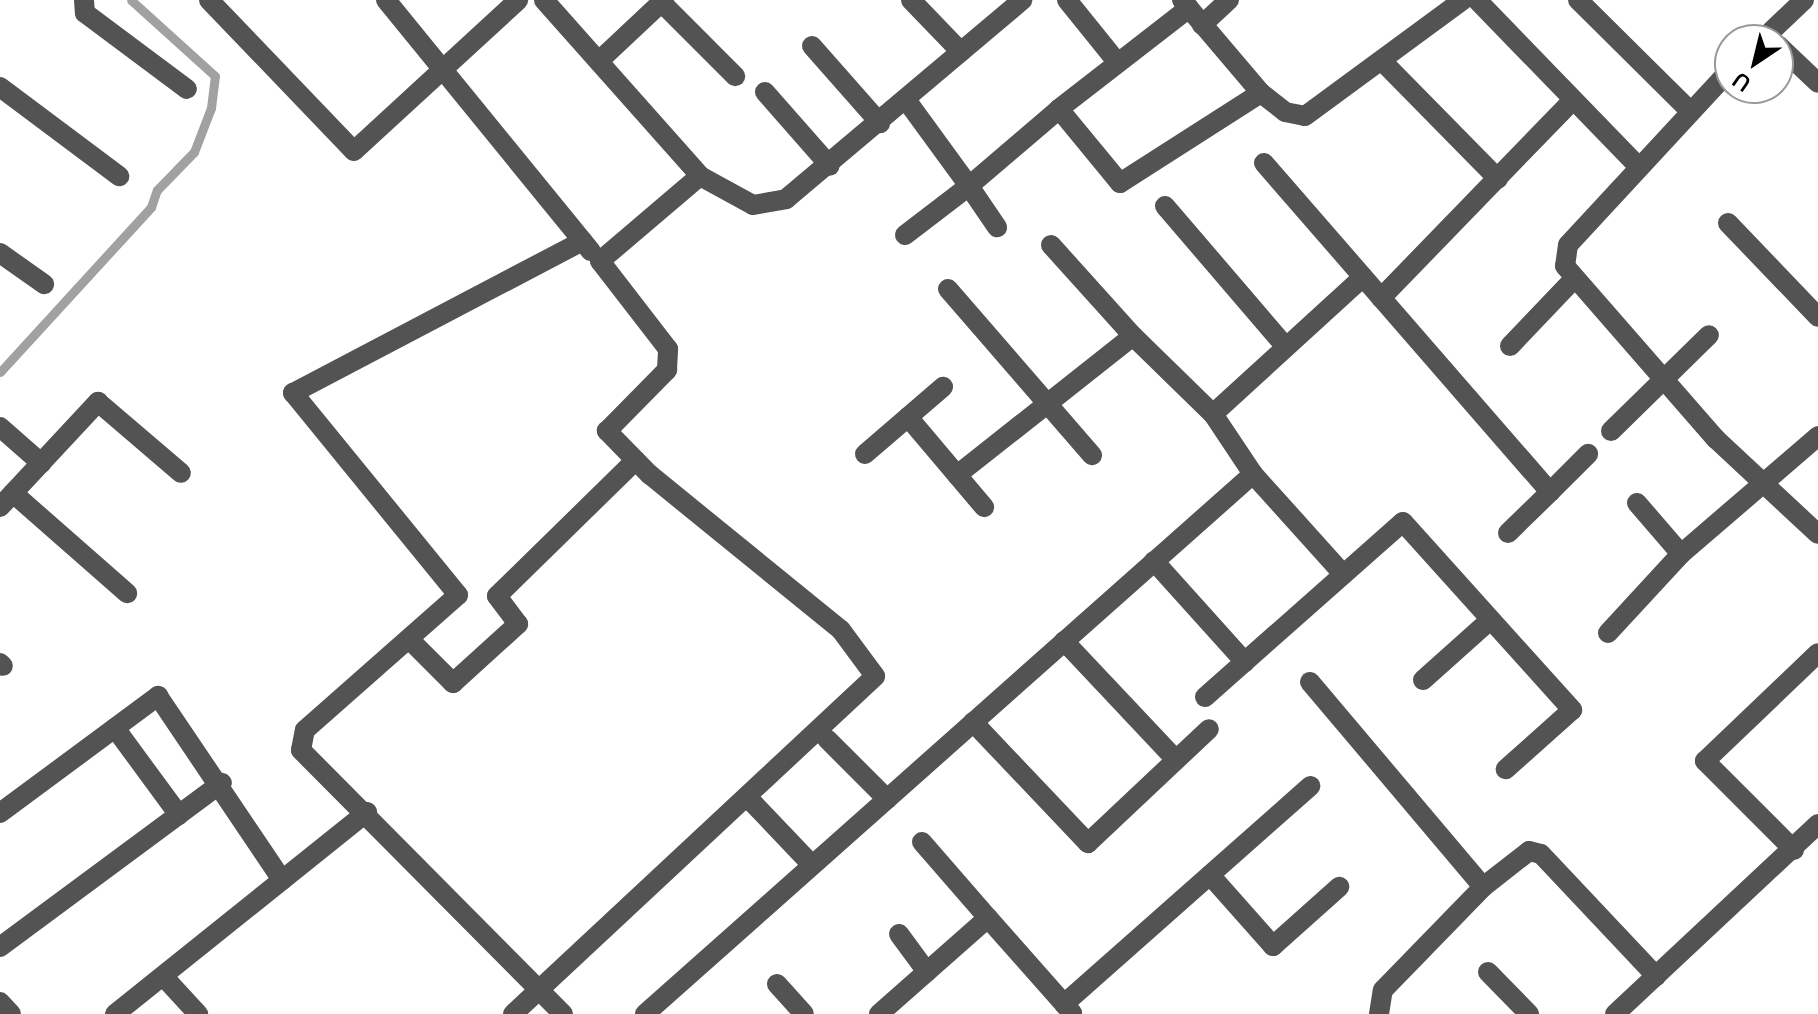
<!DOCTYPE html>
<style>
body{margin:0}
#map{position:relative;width:1818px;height:1014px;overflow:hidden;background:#fff;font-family:Mulish,sans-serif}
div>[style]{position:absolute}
.stream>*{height:9px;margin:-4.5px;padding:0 4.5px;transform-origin:4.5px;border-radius:4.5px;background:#a1a1a1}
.minor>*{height:20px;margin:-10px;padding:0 10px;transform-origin:10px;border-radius:10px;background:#535353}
span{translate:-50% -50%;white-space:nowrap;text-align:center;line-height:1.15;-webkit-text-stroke:6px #fff;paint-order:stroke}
.north{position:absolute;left:1714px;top:24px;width:80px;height:80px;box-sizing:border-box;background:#fff;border:2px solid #999;border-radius:50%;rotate:215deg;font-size:22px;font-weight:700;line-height:32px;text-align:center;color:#000}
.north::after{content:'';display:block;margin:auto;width:28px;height:36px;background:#000;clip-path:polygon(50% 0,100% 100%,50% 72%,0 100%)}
</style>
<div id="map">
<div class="stream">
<i style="left:0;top:372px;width:224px;rotate:-47.5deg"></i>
<i style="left:151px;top:207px;width:18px;rotate:-71deg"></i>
<i style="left:157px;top:190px;width:53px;rotate:-45.8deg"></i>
<i style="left:194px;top:152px;width:47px;rotate:-68.9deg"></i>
<i style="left:211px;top:108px;width:32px;rotate:-83deg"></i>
<i style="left:215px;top:76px;width:113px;rotate:-137.9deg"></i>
</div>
<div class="minor">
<i style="left:84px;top:0;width:13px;rotate:86deg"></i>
<i style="left:85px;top:13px;width:127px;rotate:36.7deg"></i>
<i style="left:209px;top:0;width:209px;rotate:46.2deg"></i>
<i style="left:354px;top:151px;width:223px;rotate:-42.6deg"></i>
<i style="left:386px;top:0;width:324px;rotate:50.8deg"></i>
<i style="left:544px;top:0;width:235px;rotate:48.4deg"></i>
<i style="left:700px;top:176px;width:60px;rotate:28.7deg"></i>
<i style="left:753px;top:205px;width:34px;rotate:-10deg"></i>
<i style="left:786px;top:199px;width:309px;rotate:-40.1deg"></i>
<i style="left:911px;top:0;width:72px;rotate:46.1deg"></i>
<i style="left:1067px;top:0;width:80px;rotate:51.1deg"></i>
<i style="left:1182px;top:0;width:122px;rotate:49.7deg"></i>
<i style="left:1261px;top:93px;width:31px;rotate:38deg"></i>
<i style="left:1285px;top:112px;width:20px;rotate:11deg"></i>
<i style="left:1305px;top:116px;width:196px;rotate:-36.3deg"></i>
<i style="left:1477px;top:0;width:231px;rotate:45.9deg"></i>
<i style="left:1578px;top:0;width:155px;rotate:44.7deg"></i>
<i style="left:661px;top:2px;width:105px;rotate:45deg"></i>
<i style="left:1189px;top:8px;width:165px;rotate:142.2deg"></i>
<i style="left:1059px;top:109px;width:96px;rotate:50.5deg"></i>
<i style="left:1120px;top:183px;width:167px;rotate:-32.6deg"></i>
<i style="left:1202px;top:25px;width:37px;rotate:-43deg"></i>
<i style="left:1762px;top:40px;width:58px;rotate:-43.6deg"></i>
<i style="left:1778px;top:45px;width:55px;rotate:43.5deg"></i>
<i style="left:812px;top:46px;width:103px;rotate:48.6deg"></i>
<i style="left:599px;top:61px;width:89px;rotate:-43.2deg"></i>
<i style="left:1385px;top:64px;width:161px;rotate:45.5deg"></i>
<i style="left:1730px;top:70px;width:238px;rotate:132.8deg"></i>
<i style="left:1568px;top:245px;width:21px;rotate:98deg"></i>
<i style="left:1565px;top:266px;width:230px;rotate:48.9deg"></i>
<i style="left:1716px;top:439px;width:139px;rotate:43deg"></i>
<i style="left:0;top:87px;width:149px;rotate:36.8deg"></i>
<i style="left:765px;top:92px;width:98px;rotate:48.7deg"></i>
<i style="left:907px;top:101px;width:105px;rotate:53.9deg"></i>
<i style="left:969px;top:186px;width:118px;rotate:-40.5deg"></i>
<i style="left:1264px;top:163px;width:436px;rotate:49deg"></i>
<i style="left:1550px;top:492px;width:54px;rotate:-45deg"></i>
<i style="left:1165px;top:206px;width:183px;rotate:49.4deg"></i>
<i style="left:1728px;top:223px;width:130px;rotate:46.2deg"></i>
<i style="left:905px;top:235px;width:81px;rotate:-37.4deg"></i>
<i style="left:969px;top:186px;width:50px;rotate:55.7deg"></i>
<i style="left:1051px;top:245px;width:122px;rotate:48deg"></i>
<i style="left:0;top:253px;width:54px;rotate:35.2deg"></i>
<i style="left:948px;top:289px;width:220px;rotate:49.1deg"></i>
<i style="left:1381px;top:298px;width:272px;rotate:-45.9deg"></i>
<i style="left:1510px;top:346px;width:90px;rotate:-46.4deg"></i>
<i style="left:1213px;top:414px;width:203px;rotate:-42.4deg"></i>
<i style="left:908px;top:417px;width:118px;rotate:49.8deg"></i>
<i style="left:0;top:427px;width:55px;rotate:41.3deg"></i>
<i style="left:1611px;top:431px;width:137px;rotate:-44.4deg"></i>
<i style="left:865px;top:454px;width:103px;rotate:-40.7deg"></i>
<i style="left:957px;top:475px;width:224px;rotate:-38.3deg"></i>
<i style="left:1133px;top:336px;width:112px;rotate:44.3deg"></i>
<i style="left:1213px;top:414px;width:72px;rotate:56.3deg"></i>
<i style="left:1253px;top:474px;width:135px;rotate:48deg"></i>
<i style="left:13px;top:493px;width:152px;rotate:41.3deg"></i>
<i style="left:1637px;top:503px;width:67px;rotate:49.2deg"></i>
<i style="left:1681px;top:554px;width:181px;rotate:-40.7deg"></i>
<i style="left:0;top:507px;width:144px;rotate:-47deg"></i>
<i style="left:98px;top:402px;width:109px;rotate:40.5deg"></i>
<i style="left:1508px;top:533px;width:59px;rotate:-44.3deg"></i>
<i style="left:1154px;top:561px;width:136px;rotate:48deg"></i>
<i style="left:1608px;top:633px;width:108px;rotate:-47.3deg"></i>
<i style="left:410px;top:640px;width:61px;rotate:45deg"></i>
<i style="left:453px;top:683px;width:88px;rotate:-42.2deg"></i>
<i style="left:518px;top:624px;width:35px;rotate:-127deg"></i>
<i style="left:497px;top:596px;width:194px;rotate:-44.4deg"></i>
<i style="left:1064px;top:641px;width:163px;rotate:46.7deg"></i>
<i style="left:0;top:663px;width:4px;rotate:45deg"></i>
<i style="left:1423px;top:680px;width:90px;rotate:-41.8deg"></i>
<i style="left:1310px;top:682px;width:268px;rotate:49.8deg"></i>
<i style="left:1483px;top:887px;width:58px;rotate:-38deg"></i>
<i style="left:1529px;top:851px;width:12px;rotate:14deg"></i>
<i style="left:1541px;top:854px;width:168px;rotate:46.7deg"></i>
<i style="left:1205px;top:697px;width:264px;rotate:-41.5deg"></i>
<i style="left:1403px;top:522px;width:253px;rotate:48deg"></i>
<i style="left:1572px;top:710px;width:89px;rotate:138.2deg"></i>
<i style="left:973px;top:722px;width:167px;rotate:46.5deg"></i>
<i style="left:1088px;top:843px;width:166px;rotate:-43.3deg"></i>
<i style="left:115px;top:728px;width:108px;rotate:53.7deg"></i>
<i style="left:827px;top:739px;width:85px;rotate:45deg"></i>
<i style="left:752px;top:802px;width:87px;rotate:46.4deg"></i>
<i style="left:0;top:813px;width:197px;rotate:-36.5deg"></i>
<i style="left:158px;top:696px;width:222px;rotate:56deg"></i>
<i style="left:922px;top:842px;width:101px;rotate:49deg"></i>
<i style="left:1794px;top:850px;width:126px;rotate:-135deg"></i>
<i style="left:1705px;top:761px;width:156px;rotate:-43.7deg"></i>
<i style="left:1210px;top:875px;width:95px;rotate:48.4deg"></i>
<i style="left:1273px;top:946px;width:89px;rotate:-41.8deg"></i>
<i style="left:899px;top:934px;width:47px;rotate:53.6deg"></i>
<i style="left:0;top:947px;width:276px;rotate:-36.5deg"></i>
<i style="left:1488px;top:972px;width:59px;rotate:45.7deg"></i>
<i style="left:163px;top:976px;width:52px;rotate:47.4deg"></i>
<i style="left:777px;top:984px;width:40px;rotate:48deg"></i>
<i style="left:0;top:1002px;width:16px;rotate:47deg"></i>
<i style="left:1064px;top:1004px;width:329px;rotate:-41.5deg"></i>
<i style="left:115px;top:1014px;width:323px;rotate:-38.7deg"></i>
<i style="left:513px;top:1014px;width:495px;rotate:-43deg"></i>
<i style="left:875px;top:676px;width:57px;rotate:-126.5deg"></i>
<i style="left:841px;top:630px;width:246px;rotate:-140.9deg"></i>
<i style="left:650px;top:475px;width:62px;rotate:-134.3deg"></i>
<i style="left:607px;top:431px;width:86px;rotate:-45.5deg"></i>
<i style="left:667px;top:370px;width:21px;rotate:-87deg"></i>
<i style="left:668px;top:349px;width:111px;rotate:-127.7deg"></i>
<i style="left:600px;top:261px;width:131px;rotate:-40.4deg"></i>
<i style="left:563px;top:1014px;width:372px;rotate:-134.8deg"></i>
<i style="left:301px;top:750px;width:20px;rotate:-79deg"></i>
<i style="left:305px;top:730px;width:204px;rotate:-41.4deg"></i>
<i style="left:458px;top:595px;width:261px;rotate:-129.2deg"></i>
<i style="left:293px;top:393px;width:327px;rotate:-27.7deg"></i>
<i style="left:645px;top:1014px;width:813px;rotate:-41.61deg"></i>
<i style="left:879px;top:1014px;width:145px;rotate:-41.4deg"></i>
<i style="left:988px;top:918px;width:127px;rotate:48.5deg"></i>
<i style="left:1379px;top:1014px;width:24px;rotate:-81deg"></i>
<i style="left:1383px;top:990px;width:144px;rotate:-45.8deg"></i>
<i style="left:1615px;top:1014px;width:278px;rotate:-43.1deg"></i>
</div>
<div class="north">U</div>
</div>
